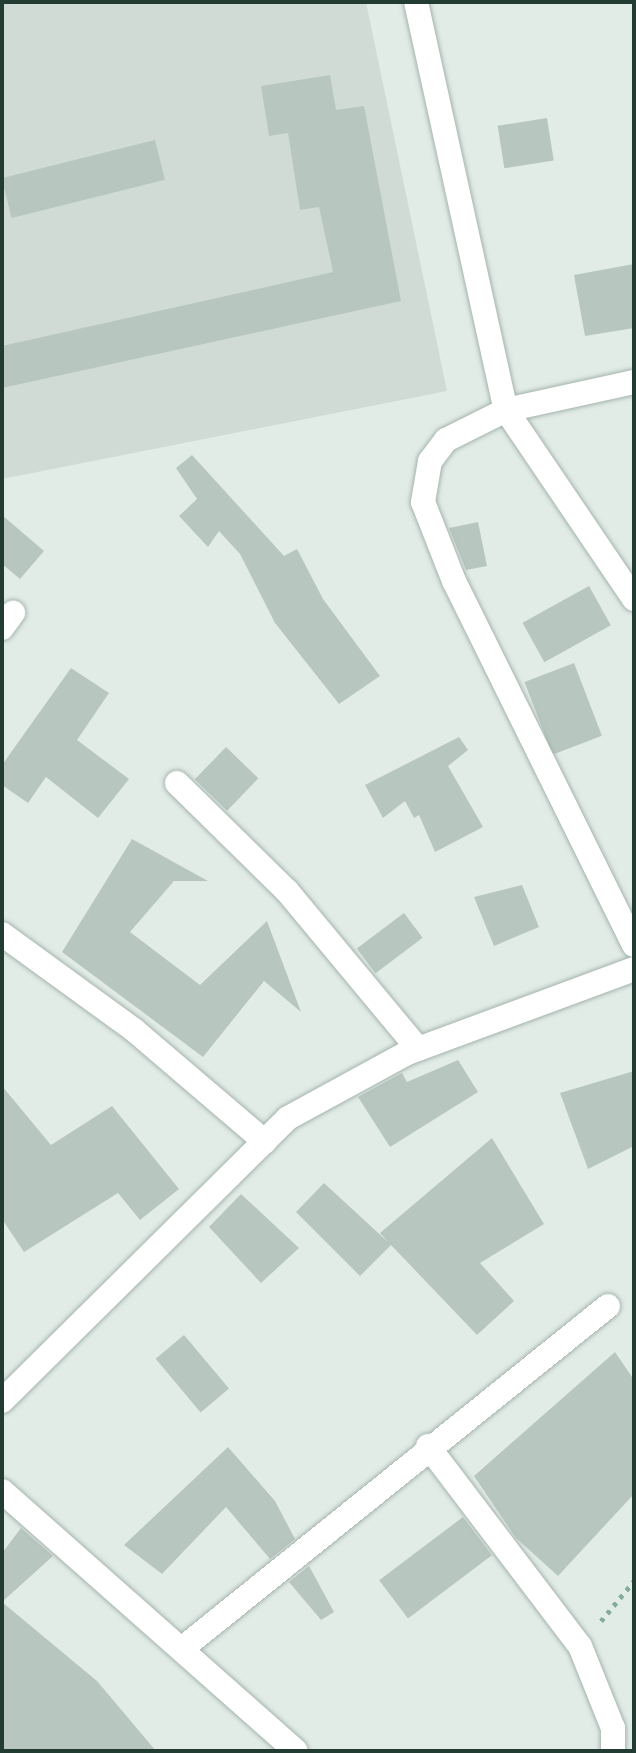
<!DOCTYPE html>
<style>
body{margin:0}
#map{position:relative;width:636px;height:1753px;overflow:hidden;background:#e2ece7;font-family:"PT Sans",sans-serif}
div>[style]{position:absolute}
.built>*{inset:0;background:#d1dbd6}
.building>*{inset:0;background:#b8c6c0;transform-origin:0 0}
.path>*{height:5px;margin-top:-2.5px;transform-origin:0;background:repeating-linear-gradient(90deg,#85ad9e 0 4px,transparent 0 10px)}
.roads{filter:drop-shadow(0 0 2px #a5b4ad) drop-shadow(0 0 2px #a5b4ad)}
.minor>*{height:24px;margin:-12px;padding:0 12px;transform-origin:12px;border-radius:12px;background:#fff}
span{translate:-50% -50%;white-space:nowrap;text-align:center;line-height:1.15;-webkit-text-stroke:8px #f3f8f5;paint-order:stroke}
.frame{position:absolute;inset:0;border:4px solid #233c33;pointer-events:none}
</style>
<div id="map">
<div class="built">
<i style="clip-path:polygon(2px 2px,366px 2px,447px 391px,2px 479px)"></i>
</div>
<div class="building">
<i style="clip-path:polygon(330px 75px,336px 110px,364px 106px,401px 301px,2px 388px,2px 346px,333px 272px,319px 207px,300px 210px,288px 133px,269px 136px,261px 86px)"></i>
<i style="left:547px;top:118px;width:43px;height:50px;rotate:81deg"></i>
<i style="left:155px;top:140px;width:41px;height:158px;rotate:76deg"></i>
<i style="clip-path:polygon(634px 264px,634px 328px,585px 336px,574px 275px)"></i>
<i style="clip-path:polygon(192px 455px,284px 556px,297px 549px,323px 599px,380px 676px,339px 704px,275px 623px,240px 554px,219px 531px,208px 547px,179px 516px,197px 499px,176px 468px)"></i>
<i style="clip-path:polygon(2px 515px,44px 551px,20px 579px,2px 564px)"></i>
<i style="clip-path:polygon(478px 522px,487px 566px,466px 570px,449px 528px)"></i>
<i style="left:589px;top:586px;width:45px;height:76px;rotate:61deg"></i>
<i style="left:574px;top:663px;width:78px;height:53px;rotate:69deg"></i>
<i style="clip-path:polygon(71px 668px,109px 693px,77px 740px,129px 779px,98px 818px,46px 777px,28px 803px,2px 785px,2px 765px)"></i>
<i style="clip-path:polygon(459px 737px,468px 750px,448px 766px,483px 827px,435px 852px,419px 815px,414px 818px,405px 801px,383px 818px,365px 785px)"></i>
<i style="left:226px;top:747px;width:45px;height:45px;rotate:44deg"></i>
<i style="clip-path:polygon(132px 839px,208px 881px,174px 881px,130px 932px,200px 985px,267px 921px,301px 1012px,264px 981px,203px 1057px,62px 952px)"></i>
<i style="clip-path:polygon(522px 885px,539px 927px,494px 946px,474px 897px)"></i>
<i style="left:404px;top:913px;width:31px;height:59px;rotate:53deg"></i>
<i style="clip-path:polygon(458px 1060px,478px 1092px,390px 1147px,358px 1097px,402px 1073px,407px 1082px)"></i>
<i style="clip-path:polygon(634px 1071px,634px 1146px,588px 1169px,560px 1093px)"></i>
<i style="clip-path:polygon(2px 1086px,51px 1145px,112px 1106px,179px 1189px,140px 1220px,118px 1193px,24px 1252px,2px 1219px)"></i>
<i style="clip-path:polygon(492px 1138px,544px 1224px,480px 1263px,514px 1301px,477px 1335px,391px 1245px,360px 1276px,296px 1212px,324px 1183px,388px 1242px,380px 1233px)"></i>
<i style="clip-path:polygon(241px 1194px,299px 1248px,261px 1283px,209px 1227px)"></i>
<i style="left:184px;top:1335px;width:70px;height:37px;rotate:50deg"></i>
<i style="clip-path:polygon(615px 1352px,634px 1380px,634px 1494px,558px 1576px,516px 1538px,474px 1476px)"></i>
<i style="clip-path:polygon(228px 1447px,275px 1501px,295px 1539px,270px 1559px,226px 1507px,162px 1574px,124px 1545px)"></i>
<i style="left:463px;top:1517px;width:48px;height:105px;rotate:53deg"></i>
<i style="clip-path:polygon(21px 1528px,53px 1556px,2px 1602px,2px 1553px)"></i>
<i style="clip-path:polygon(309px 1566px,334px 1612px,321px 1620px,289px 1582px)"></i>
<i style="clip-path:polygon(2px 1602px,97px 1681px,156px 1751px,2px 1751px)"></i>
</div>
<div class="path">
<i style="left:601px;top:1621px;width:52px;rotate:-50.5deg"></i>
</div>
<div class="roads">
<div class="minor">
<i style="left:416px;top:2px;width:418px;rotate:77.6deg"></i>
<i style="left:506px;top:410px;width:131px;rotate:-12.3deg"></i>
<i style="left:634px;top:599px;width:228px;rotate:-124.1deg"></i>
<i style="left:506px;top:410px;width:67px;rotate:153.4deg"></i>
<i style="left:446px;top:440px;width:26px;rotate:127deg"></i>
<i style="left:430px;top:461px;width:42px;rotate:99.7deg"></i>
<i style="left:423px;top:502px;width:85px;rotate:68.6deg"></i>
<i style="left:454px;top:581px;width:406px;rotate:63.7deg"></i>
<i style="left:2px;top:628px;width:19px;rotate:-54deg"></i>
<i style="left:177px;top:783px;width:154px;rotate:44.5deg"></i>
<i style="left:287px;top:891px;width:205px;rotate:50.3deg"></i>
<i style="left:2px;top:934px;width:163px;rotate:36deg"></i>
<i style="left:134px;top:1030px;width:172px;rotate:40.5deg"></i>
<i style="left:2px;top:1401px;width:402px;rotate:-44.7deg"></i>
<i style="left:288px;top:1118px;width:136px;rotate:-28.6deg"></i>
<i style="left:407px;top:1053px;width:242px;rotate:-20.3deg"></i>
<i style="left:428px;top:1446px;width:251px;rotate:52.8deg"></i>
<i style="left:580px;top:1646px;width:88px;rotate:68.1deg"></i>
<i style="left:613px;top:1728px;width:23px;rotate:90deg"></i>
<i style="left:2px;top:1491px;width:392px;rotate:41.5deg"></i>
<i style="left:184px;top:1647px;width:544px;rotate:-38.81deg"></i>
</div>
</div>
<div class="frame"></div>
</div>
